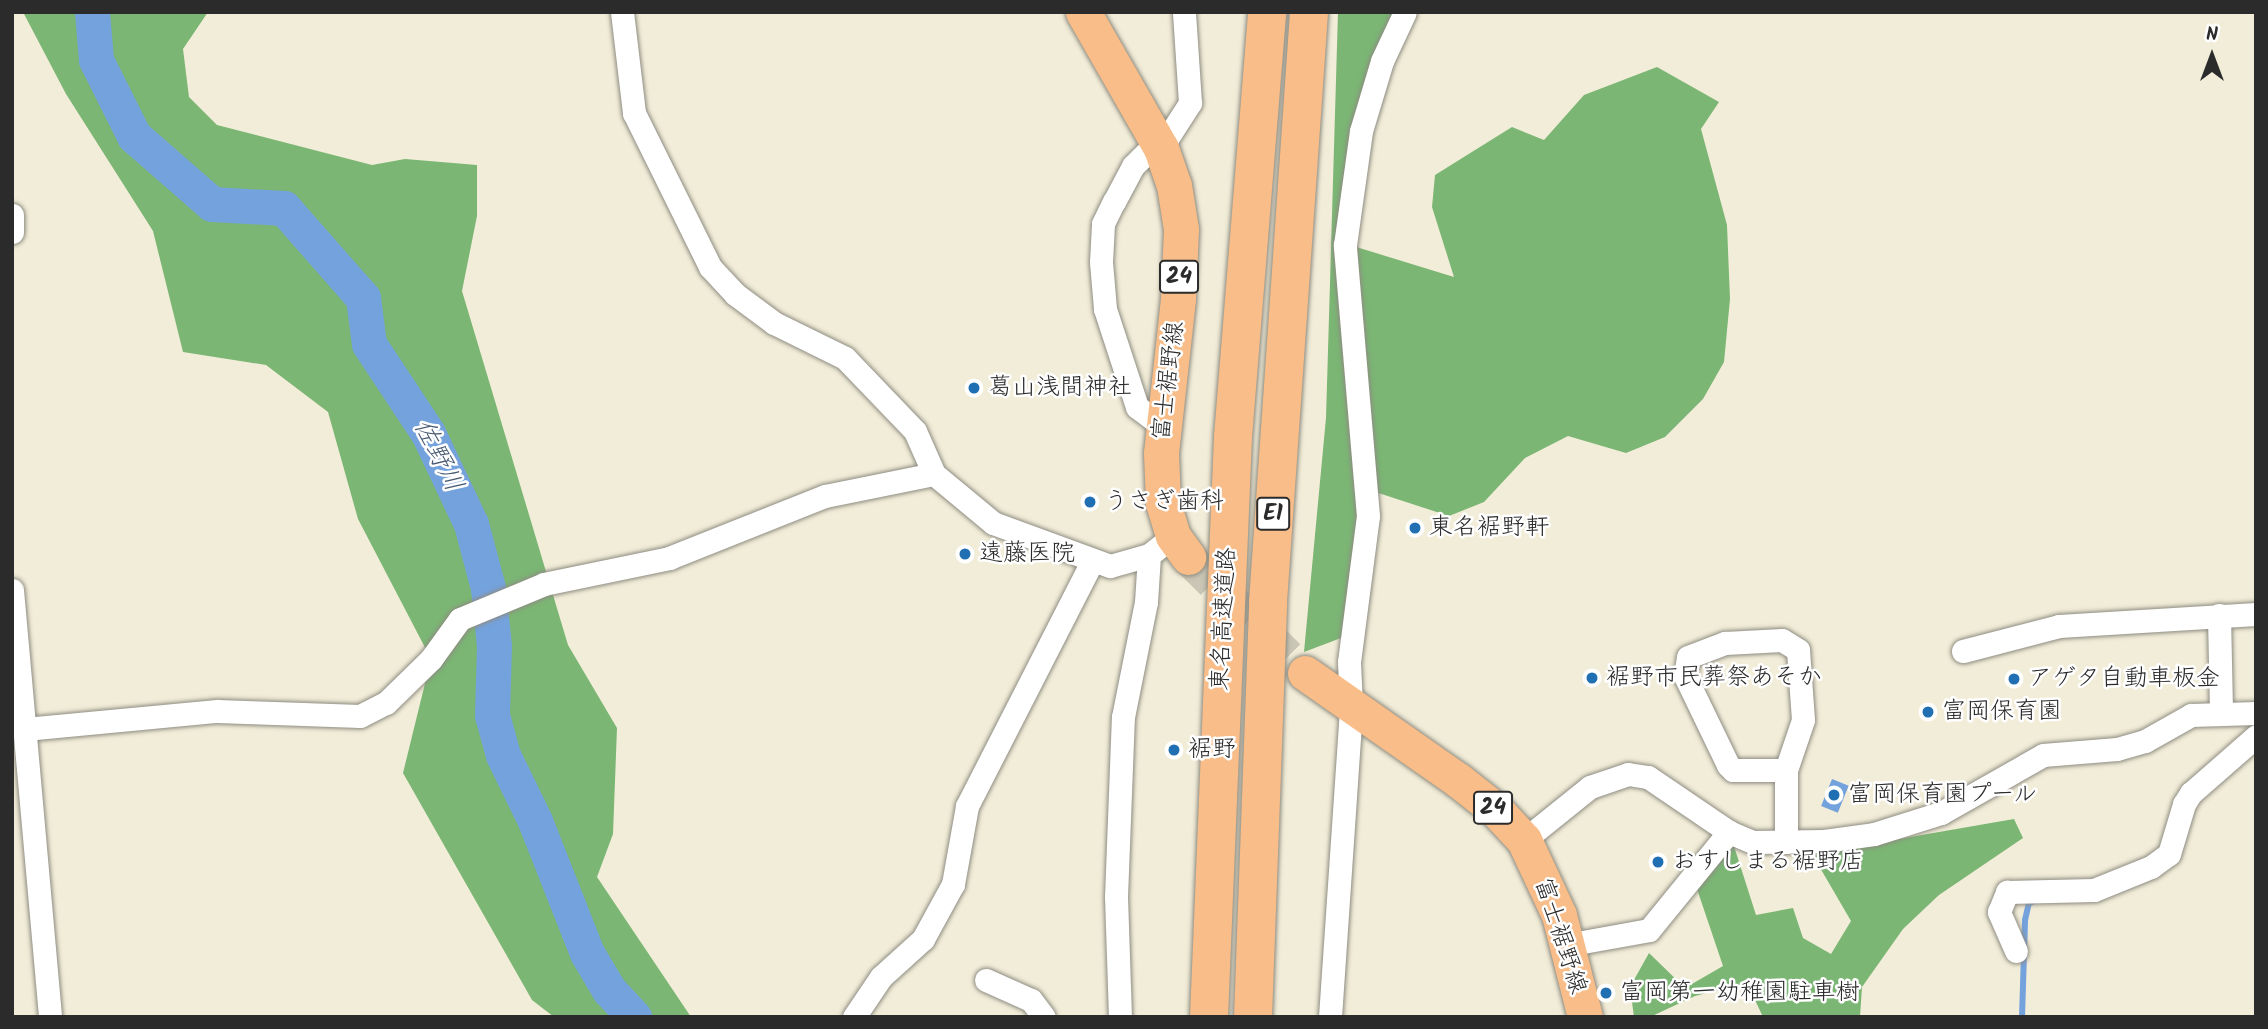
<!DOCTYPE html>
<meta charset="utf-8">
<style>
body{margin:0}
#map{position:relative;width:2268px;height:1029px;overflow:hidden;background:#f2edd8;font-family:Kalam,"Klee One",sans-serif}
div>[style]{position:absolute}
.forest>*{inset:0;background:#7bb674}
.water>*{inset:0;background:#74a2dd;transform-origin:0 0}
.stream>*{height:6px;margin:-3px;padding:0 3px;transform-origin:3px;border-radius:3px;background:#74a2dd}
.river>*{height:35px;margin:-17.5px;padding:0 17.5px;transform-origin:17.5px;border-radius:17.5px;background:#74a2dd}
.primary-tunnel>*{height:35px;margin-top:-17.5px;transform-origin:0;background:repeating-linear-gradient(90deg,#cac6b5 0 35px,transparent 0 53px)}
.roads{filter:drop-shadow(0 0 2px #8e8c82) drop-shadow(0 0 2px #8e8c82)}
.minor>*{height:23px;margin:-11.5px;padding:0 11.5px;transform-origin:11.5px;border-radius:11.5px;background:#fff}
.primary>*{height:35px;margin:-17.5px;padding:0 17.5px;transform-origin:17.5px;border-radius:17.5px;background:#f8bd88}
.motorway>*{height:38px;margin:-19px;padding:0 19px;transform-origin:19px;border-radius:19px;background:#f8bd88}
.dots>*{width:19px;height:19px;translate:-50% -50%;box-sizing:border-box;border:4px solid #fff;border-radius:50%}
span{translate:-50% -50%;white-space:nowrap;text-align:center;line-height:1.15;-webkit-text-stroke:5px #fff;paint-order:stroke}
.shield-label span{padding:2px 5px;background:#fff;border:2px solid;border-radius:5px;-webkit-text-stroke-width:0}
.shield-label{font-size:23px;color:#2b2b2b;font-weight:700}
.street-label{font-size:24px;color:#2b2b2b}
.poi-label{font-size:24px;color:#2b2b2b}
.left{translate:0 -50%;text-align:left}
.water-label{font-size:26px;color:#485b72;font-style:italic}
.frame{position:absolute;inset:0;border:14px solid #2b2b2b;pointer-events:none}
.north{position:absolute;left:2177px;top:21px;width:70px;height:70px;-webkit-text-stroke:5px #fff;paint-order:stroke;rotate:0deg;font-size:19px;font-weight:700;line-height:28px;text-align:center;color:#2b2b2b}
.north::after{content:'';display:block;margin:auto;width:24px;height:32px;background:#2b2b2b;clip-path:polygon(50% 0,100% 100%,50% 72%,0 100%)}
</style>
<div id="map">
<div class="forest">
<i style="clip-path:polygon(23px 12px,208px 12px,183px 49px,189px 97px,217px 125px,372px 165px,405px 159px,477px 165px,477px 216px,462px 291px,568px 645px,617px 728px,613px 834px,597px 877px,691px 1017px,554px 1017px,532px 1000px,403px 773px,431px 659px,358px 519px,328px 412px,266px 365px,183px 352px,153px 231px,66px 94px)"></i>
<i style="clip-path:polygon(1338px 12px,1396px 12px,1340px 242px,1454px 277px,1432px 207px,1435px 175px,1512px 127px,1544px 140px,1584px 95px,1657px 67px,1719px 102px,1701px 129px,1727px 225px,1730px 299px,1724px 362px,1703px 399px,1665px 437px,1626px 453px,1568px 436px,1525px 458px,1484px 502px,1449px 516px,1360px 487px,1349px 635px,1304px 652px,1326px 418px)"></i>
<i style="clip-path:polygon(2014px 819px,2023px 838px,1939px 895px,1903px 929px,1862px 987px,1860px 1017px,1763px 1017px,1747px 983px,1695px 996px,1650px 1017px,1634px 1017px,1630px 987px,1649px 953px,1685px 988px,1723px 966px,1697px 889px,1733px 843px,1756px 915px,1793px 908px,1803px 938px,1831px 954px,1851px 921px,1812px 854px)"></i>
</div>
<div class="water">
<i style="left:1832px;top:779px;width:18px;height:29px;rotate:22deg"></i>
</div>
<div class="stream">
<i style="left:2022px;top:1017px;width:97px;rotate:-88.2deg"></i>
<i style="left:2025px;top:920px;width:17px;rotate:-77deg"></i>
<i style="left:2029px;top:903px;width:5px;rotate:-22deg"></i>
</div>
<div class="river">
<i style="left:92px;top:12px;width:48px;rotate:85.2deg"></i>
<i style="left:96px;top:60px;width:85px;rotate:63.4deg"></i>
<i style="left:134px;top:136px;width:103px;rotate:41.1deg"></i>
<i style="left:212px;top:204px;width:72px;rotate:3.2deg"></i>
<i style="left:284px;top:208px;width:120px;rotate:48.7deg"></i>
<i style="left:363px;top:298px;width:46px;rotate:82.6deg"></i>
<i style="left:369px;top:344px;width:107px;rotate:56.5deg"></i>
<i style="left:428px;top:433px;width:101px;rotate:64.7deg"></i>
<i style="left:471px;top:524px;width:66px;rotate:75.1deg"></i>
<i style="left:488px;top:588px;width:58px;rotate:84.1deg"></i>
<i style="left:494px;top:646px;width:69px;rotate:91.7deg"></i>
<i style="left:492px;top:715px;width:41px;rotate:74.6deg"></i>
<i style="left:503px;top:755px;width:73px;rotate:64.1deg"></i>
<i style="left:535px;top:821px;width:142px;rotate:68.5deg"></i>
<i style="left:587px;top:953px;width:43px;rotate:59.3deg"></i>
<i style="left:609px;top:990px;width:37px;rotate:47deg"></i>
</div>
<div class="primary-tunnel">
<i style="left:1188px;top:557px;width:165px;rotate:44.8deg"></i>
</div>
<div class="roads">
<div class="minor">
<i style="left:622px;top:12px;width:102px;rotate:83.2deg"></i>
<i style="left:634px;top:113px;width:172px;rotate:63.7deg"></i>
<i style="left:710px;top:267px;width:37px;rotate:47deg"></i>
<i style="left:735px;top:294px;width:49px;rotate:36.6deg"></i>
<i style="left:774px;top:323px;width:79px;rotate:26.2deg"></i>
<i style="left:845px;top:358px;width:101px;rotate:46.2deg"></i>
<i style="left:915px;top:431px;width:47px;rotate:66.2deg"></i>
<i style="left:934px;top:474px;width:77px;rotate:39.7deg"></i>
<i style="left:993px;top:523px;width:125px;rotate:20.2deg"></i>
<i style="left:1110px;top:566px;width:41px;rotate:-15.8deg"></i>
<i style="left:1149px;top:555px;width:31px;rotate:-38deg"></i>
<i style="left:1158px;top:141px;width:35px;rotate:135deg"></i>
<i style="left:1133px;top:166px;width:40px;rotate:118deg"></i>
<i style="left:1114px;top:201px;width:25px;rotate:116deg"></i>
<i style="left:1103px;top:224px;width:38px;rotate:93deg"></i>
<i style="left:1101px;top:262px;width:47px;rotate:85.1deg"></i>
<i style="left:1105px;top:309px;width:103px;rotate:71.9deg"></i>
<i style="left:1137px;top:407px;width:31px;rotate:37deg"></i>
<i style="left:1161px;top:148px;width:54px;rotate:-57.2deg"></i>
<i style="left:1190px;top:103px;width:91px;rotate:-93.8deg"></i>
<i style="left:12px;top:215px;width:17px;rotate:90deg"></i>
<i style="left:12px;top:590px;width:429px;rotate:84.9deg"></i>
<i style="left:2219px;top:615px;width:98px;rotate:88.8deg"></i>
<i style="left:1963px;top:651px;width:99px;rotate:-14.6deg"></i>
<i style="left:2059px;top:626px;width:197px;rotate:-3.5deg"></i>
<i style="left:25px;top:729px;width:193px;rotate:-5.4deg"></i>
<i style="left:217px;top:711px;width:143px;rotate:2deg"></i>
<i style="left:360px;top:716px;width:29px;rotate:-27deg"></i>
<i style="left:386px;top:703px;width:63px;rotate:-44.4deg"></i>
<i style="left:431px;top:659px;width:49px;rotate:-54.1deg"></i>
<i style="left:460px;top:619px;width:91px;rotate:-22.6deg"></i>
<i style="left:544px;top:584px;width:128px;rotate:-11.7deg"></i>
<i style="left:669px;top:558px;width:168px;rotate:-21.7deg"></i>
<i style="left:825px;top:496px;width:111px;rotate:-11.4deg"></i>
<i style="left:1786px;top:770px;width:53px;rotate:180deg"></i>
<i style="left:1733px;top:770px;width:7px;rotate:-135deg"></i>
<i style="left:1728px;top:765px;width:99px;rotate:-115.8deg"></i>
<i style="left:1685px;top:676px;width:19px;rotate:-81deg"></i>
<i style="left:1688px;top:657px;width:40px;rotate:-21deg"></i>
<i style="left:1725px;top:643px;width:57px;rotate:-3deg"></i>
<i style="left:1782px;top:640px;width:19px;rotate:32deg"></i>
<i style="left:1798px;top:650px;width:70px;rotate:85.9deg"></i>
<i style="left:1803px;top:720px;width:53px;rotate:108.8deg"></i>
<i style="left:1786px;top:770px;width:72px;rotate:90deg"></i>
<i style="left:1524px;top:840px;width:85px;rotate:-38.8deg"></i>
<i style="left:1590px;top:787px;width:40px;rotate:-18.9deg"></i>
<i style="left:1628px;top:774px;width:20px;rotate:9deg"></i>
<i style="left:1648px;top:777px;width:98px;rotate:34.2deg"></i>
<i style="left:1729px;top:832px;width:26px;rotate:23deg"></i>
<i style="left:1753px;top:842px;width:71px;rotate:-0.8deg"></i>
<i style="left:1824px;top:841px;width:50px;rotate:-8deg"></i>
<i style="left:1874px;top:834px;width:70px;rotate:-17.4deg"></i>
<i style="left:1941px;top:813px;width:117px;rotate:-29.6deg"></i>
<i style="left:2043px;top:755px;width:74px;rotate:-4.6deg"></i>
<i style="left:2117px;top:749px;width:29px;rotate:-16deg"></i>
<i style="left:2145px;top:741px;width:53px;rotate:-29.5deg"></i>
<i style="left:2191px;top:715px;width:65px;rotate:-1.8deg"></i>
<i style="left:1566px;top:945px;width:84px;rotate:-10.2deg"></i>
<i style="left:1649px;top:930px;width:127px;rotate:-50.8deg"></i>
<i style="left:2016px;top:951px;width:43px;rotate:-113.6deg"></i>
<i style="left:1999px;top:912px;width:22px;rotate:-68deg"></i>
<i style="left:2007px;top:892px;width:87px;rotate:-1.3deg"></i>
<i style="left:2094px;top:890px;width:61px;rotate:-22deg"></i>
<i style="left:2151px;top:867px;width:22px;rotate:-36deg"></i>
<i style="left:2169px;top:854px;width:52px;rotate:-73.3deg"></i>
<i style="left:2184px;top:804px;width:13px;rotate:-58deg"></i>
<i style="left:2191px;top:793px;width:86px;rotate:-41.2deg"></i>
<i style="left:986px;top:980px;width:49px;rotate:24deg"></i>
<i style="left:1031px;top:1000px;width:21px;rotate:53deg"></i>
<i style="left:854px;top:1017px;width:48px;rotate:-56deg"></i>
<i style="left:881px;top:977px;width:57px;rotate:-42.1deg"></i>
<i style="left:923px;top:939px;width:63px;rotate:-61.4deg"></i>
<i style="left:953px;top:884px;width:79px;rotate:-79.8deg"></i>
<i style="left:967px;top:806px;width:274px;rotate:-62.9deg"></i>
<i style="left:1120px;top:1017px;width:120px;rotate:-91.9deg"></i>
<i style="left:1116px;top:897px;width:180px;rotate:-87.8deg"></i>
<i style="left:1123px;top:717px;width:117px;rotate:-78.7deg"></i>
<i style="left:1146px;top:602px;width:47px;rotate:-86.3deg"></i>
<i style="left:1330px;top:1017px;width:312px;rotate:-86.1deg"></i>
<i style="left:1351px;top:706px;width:44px;rotate:-92.6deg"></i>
<i style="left:1349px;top:662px;width:147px;rotate:-82.6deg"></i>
<i style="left:1368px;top:516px;width:272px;rotate:-94.9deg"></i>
<i style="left:1345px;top:245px;width:115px;rotate:-82deg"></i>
<i style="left:1361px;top:131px;width:73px;rotate:-73.3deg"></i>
<i style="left:1382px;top:61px;width:54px;rotate:-64.9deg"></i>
</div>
<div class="primary">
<i style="left:1083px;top:12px;width:157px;rotate:60.2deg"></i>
<i style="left:1161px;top:148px;width:39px;rotate:71deg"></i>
<i style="left:1174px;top:185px;width:45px;rotate:81deg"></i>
<i style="left:1181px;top:229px;width:70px;rotate:92.5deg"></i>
<i style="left:1178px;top:299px;width:155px;rotate:96.3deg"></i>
<i style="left:1161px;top:453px;width:50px;rotate:87.7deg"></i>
<i style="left:1163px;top:503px;width:34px;rotate:73deg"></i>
<i style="left:1173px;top:536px;width:26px;rotate:54deg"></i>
<i style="left:1305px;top:673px;width:187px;rotate:35deg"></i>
<i style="left:1458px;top:780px;width:48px;rotate:38.3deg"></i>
<i style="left:1496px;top:810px;width:41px;rotate:47deg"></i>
<i style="left:1524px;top:840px;width:83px;rotate:65deg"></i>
<i style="left:1559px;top:915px;width:105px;rotate:75.7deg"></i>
</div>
<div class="motorway">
<i style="left:1209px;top:1017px;width:580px;rotate:-87.63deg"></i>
<i style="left:1233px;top:437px;width:426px;rotate:-85.4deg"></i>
<i style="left:1253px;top:1017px;width:415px;rotate:-87.9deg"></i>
<i style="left:1268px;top:602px;width:591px;rotate:-86.02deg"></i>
</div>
</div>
<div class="dots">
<i style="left:974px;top:388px;background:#1f6fb2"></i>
<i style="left:1090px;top:502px;background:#1f6fb2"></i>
<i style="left:1415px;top:528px;background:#1f6fb2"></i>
<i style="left:965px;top:554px;background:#1f6fb2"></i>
<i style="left:1592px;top:678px;background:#1f6fb2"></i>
<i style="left:2014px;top:679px;background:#1f6fb2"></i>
<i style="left:1928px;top:712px;background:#1f6fb2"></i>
<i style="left:1174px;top:750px;background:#1f6fb2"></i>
<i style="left:1834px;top:795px;background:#1f6fb2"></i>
<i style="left:1658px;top:862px;background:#1f6fb2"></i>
<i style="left:1606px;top:993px;background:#1f6fb2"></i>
</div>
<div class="shield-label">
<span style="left:1179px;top:277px">24</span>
<span style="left:1273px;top:514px">E1</span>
<span style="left:1493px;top:808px">24</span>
</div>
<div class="street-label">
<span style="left:1169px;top:381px;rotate:-83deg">富士裾野線</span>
<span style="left:1224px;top:619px;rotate:-87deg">東名高速道路</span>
<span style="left:1560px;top:936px;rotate:72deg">富士裾野線</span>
</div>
<div class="poi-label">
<span class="left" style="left:988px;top:388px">葛山浅間神社</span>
<span class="left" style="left:1104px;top:502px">うさぎ歯科</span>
<span class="left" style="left:1429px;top:528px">東名裾野軒</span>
<span class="left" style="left:979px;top:554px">遠藤医院</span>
<span class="left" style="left:1606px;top:678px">裾野市民葬祭あそか</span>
<span class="left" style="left:2028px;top:679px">アゲタ自動車板金</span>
<span class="left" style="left:1942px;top:712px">富岡保育園</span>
<span class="left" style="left:1188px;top:750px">裾野</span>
<span class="left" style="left:1848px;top:795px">富岡保育園プール</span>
<span class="left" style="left:1672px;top:862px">おすしまる裾野店</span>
<span class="left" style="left:1620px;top:993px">富岡第一幼稚園駐車樹</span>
</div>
<div class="water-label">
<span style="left:437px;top:456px;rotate:63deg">佐野川</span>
</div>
<div class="frame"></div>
<div class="north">N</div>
</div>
